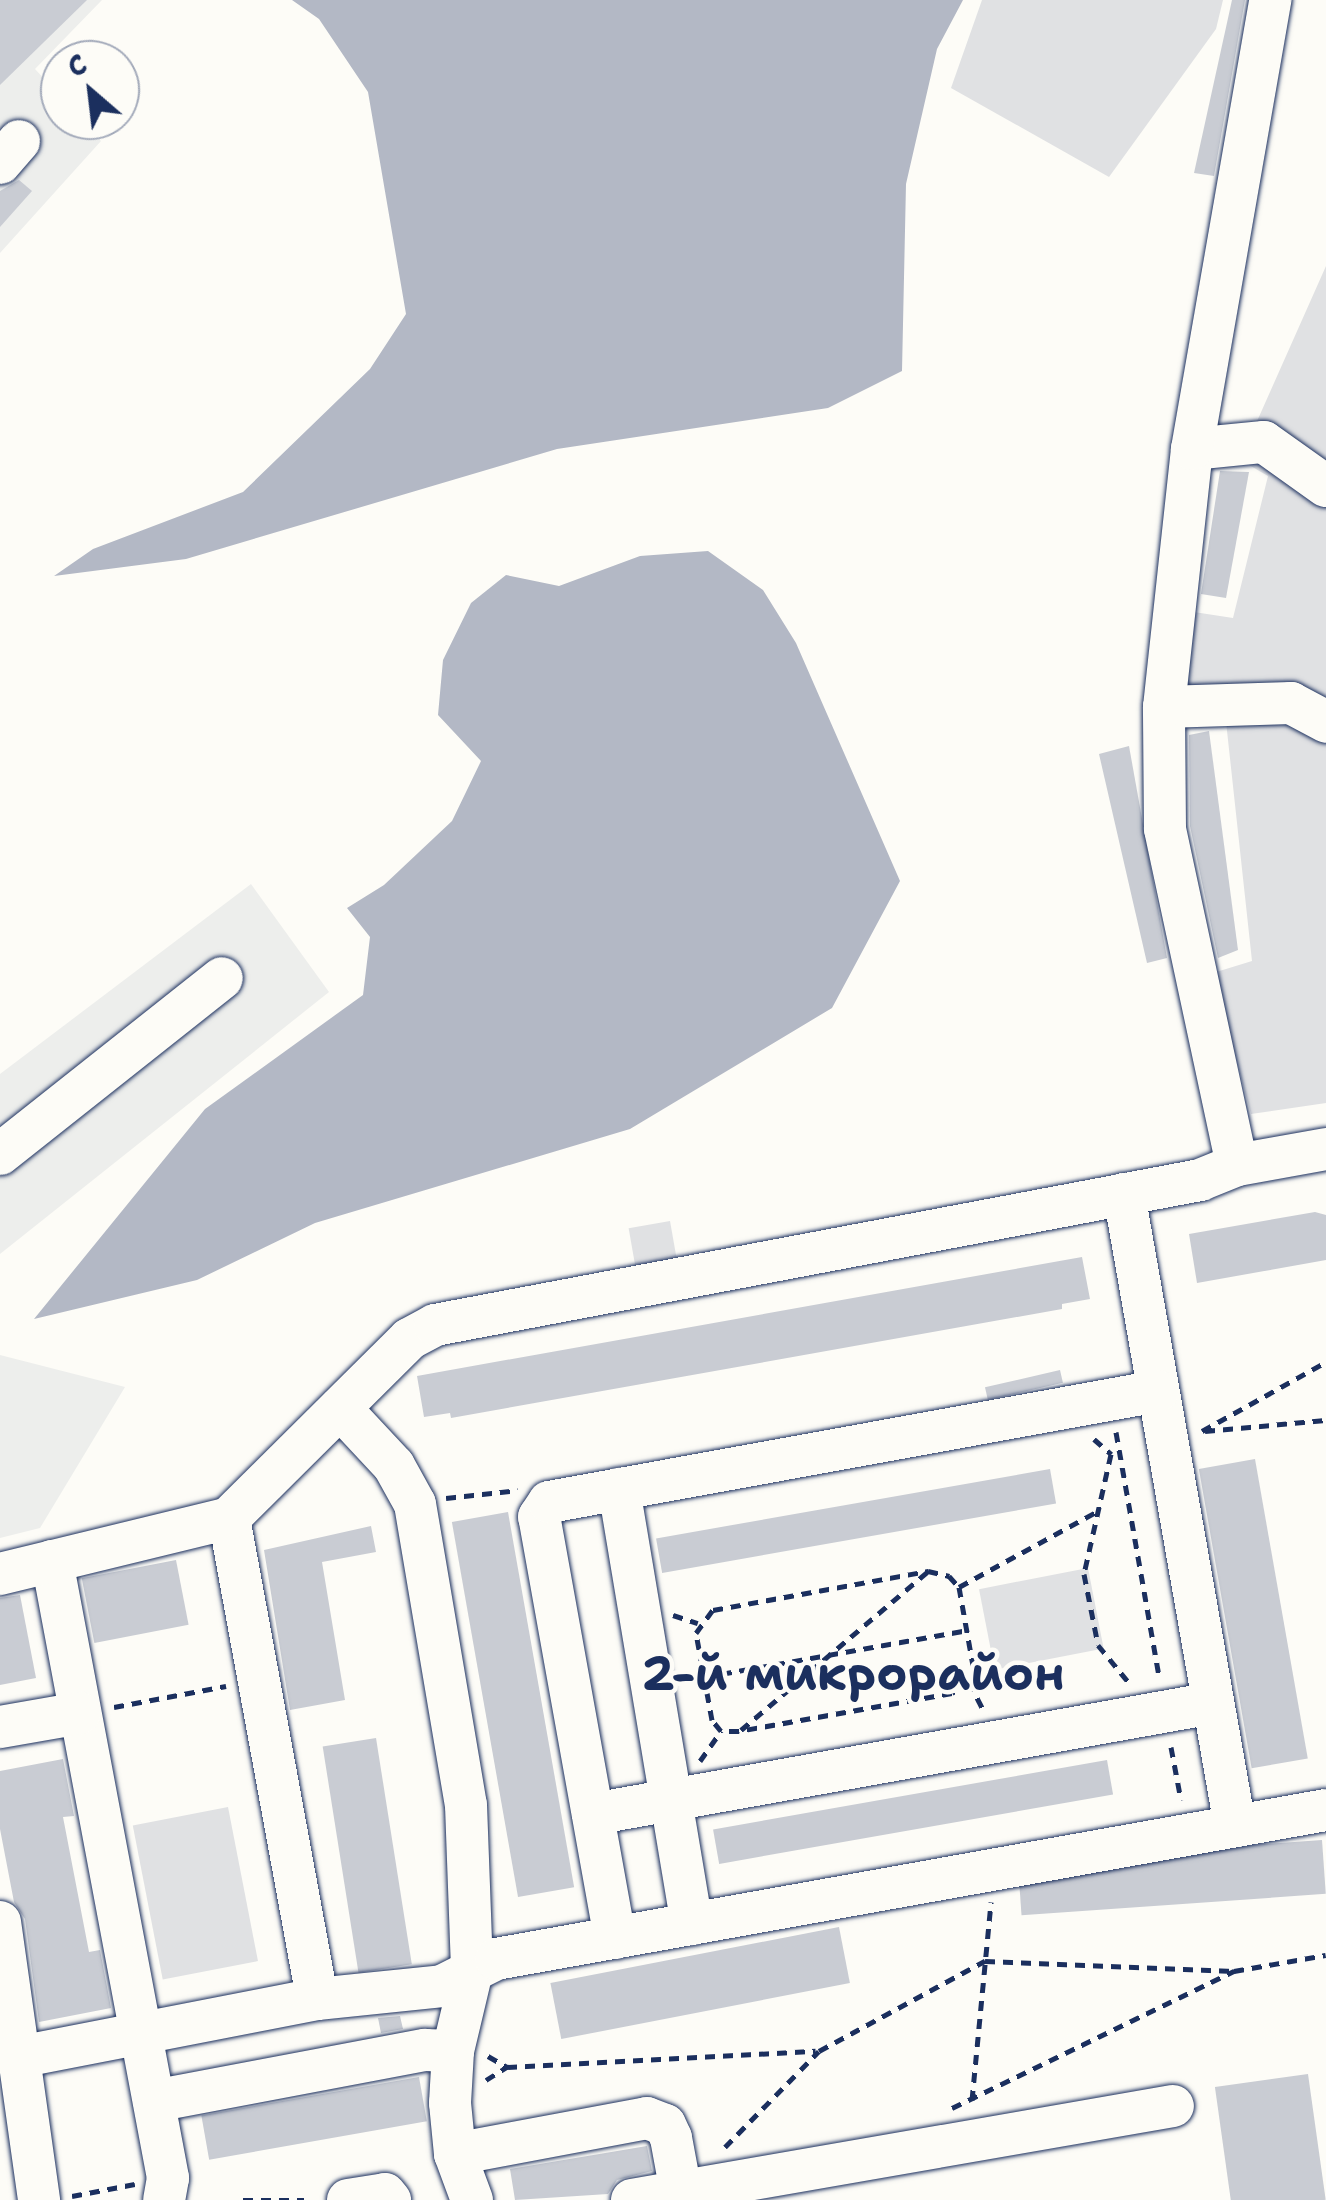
<!DOCTYPE html>
<meta charset="utf-8">
<style>
body{margin:0}
#map{position:relative;width:1326px;height:2200px;overflow:hidden;background:#fdfcf7;font-family:"Shantell Sans",sans-serif}
div>[style]{position:absolute}
.built>*{inset:0;background:#edeeec}
.green>*{inset:0;background:#e0e1e3;transform-origin:0 0}
.water>*{inset:0;background:#b3b8c5}
.building>*{inset:0;background:#c9ccd3;transform-origin:0 0}
.path>*{height:5px;margin-top:-2.5px;transform-origin:0;background:repeating-linear-gradient(90deg,#1b2f5e 0 10px,transparent 0 18px)}
.roads{filter:drop-shadow(0 0 2px #1b2f5e) drop-shadow(0 0 2px #1b2f5e)}
.minor>*{height:42px;margin:-21px;padding:0 21px;transform-origin:21px;border-radius:21px;background:#fdfcf7}
span{translate:-50% -50%;white-space:nowrap;text-align:center;line-height:1.15;-webkit-text-stroke:9px #fdfcf7;paint-order:stroke}
.district-label{font-size:48px;color:#1b2f5e;font-weight:700}
.north{position:absolute;left:40px;top:40px;width:100px;height:100px;box-sizing:border-box;background:#fdfcf7;border:2px solid #a3aaba;border-radius:50%;rotate:332deg;font-size:28px;font-weight:700;line-height:40px;text-align:center;color:#1b2f5e}
.north::after{content:'';display:block;margin:auto;width:35px;height:45px;background:#1b2f5e;clip-path:polygon(50% 0,100% 100%,50% 72%,0 100%)}
</style>
<div id="map">
<div class="built">
<i style="clip-path:polygon(0 0,102px 0,35px 69px,60px 96px,60px 120px,82px 120px,101px 141px,0 253px)"></i>
<i style="clip-path:polygon(251px 884px,329px 992px,0 1254px,0 1074px)"></i>
<i style="clip-path:polygon(0 1355px,125px 1387px,40px 1528px,0 1538px)"></i>
</div>
<div class="green">
<i style="clip-path:polygon(982px 0,1223px 0,1216px 29px,1109px 177px,951px 88px)"></i>
<i style="clip-path:polygon(1326px 266px,1326px 1103px,1251px 1114px,1213px 973px,1252px 961px,1223px 694px,1186px 690px,1194px 612px,1233px 618px,1268px 476px,1249px 465px,1254px 428px)"></i>
<i style="left:670px;top:1221px;width:42px;height:42px;rotate:80deg"></i>
<i style="left:1088px;top:1568px;width:82px;height:111px;rotate:79deg"></i>
<i style="left:228px;top:1807px;width:157px;height:97px;rotate:79deg"></i>
</div>
<div class="water">
<i style="clip-path:polygon(292px 0,963px 0,937px 49px,906px 184px,902px 371px,828px 408px,557px 449px,186px 559px,54px 576px,93px 549px,243px 492px,370px 369px,406px 314px,368px 92px,319px 19px)"></i>
<i style="clip-path:polygon(708px 551px,763px 590px,796px 643px,900px 881px,832px 1008px,630px 1129px,315px 1223px,197px 1280px,34px 1319px,205px 1109px,363px 995px,370px 937px,347px 908px,384px 885px,452px 821px,481px 761px,438px 715px,443px 660px,471px 603px,506px 575px,559px 586px,640px 556px)"></i>
</div>
<div class="building">
<i style="clip-path:polygon(0 0,87px 0,0 85px)"></i>
<i style="clip-path:polygon(1232px 0,1245px 0,1214px 176px,1194px 173px)"></i>
<i style="clip-path:polygon(19px 180px,32px 191px,0 227px,0 191px)"></i>
<i style="clip-path:polygon(1220px 471px,1249px 472px,1226px 598px,1201px 594px)"></i>
<i style="clip-path:polygon(1209px 731px,1238px 950px,1218px 958px,1190px 826px,1189px 735px)"></i>
<i style="clip-path:polygon(1129px 746px,1167px 958px,1147px 963px,1099px 754px)"></i>
<i style="clip-path:polygon(1315px 1212px,1326px 1215px,1326px 1260px,1197px 1283px,1189px 1234px)"></i>
<i style="clip-path:polygon(1082px 1257px,1090px 1299px,1062px 1304px,1062px 1309px,451px 1418px,450px 1413px,424px 1417px,417px 1376px)"></i>
<i style="left:1060px;top:1370px;width:13px;height:77px;rotate:77deg"></i>
<i style="left:1255px;top:1459px;width:304px;height:57px;rotate:80deg"></i>
<i style="left:1050px;top:1469px;width:35px;height:400px;rotate:80deg"></i>
<i style="left:508px;top:1512px;width:381px;height:57px;rotate:80deg"></i>
<i style="clip-path:polygon(371px 1526px,376px 1552px,322px 1562px,345px 1700px,290px 1710px,264px 1550px)"></i>
<i style="left:176px;top:1560px;width:66px;height:96px;rotate:79deg"></i>
<i style="clip-path:polygon(20px 1595px,36px 1678px,0 1685px,0 1598px)"></i>
<i style="left:376px;top:1738px;width:229px;height:54px;rotate:81deg"></i>
<i style="clip-path:polygon(63px 1759px,74px 1816px,63px 1817px,89px 1952px,100px 1950px,111px 2008px,39px 2022px,25px 1919px,14px 1902px,0 1829px,0 1771px)"></i>
<i style="left:1107px;top:1760px;width:35px;height:400px;rotate:80deg"></i>
<i style="left:1322px;top:1840px;width:54px;height:305px;rotate:86deg"></i>
<i style="left:839px;top:1927px;width:57px;height:294px;rotate:79deg"></i>
<i style="clip-path:polygon(400px 2016px,403px 2029px,381px 2033px,378px 2018px)"></i>
<i style="left:1308px;top:2074px;width:127px;height:94px;rotate:82deg"></i>
<i style="left:419px;top:2077px;width:45px;height:221px;rotate:80deg"></i>
<i style="clip-path:polygon(647px 2146px,652px 2171px,617px 2180px,608px 2194px,515px 2200px,510px 2169px)"></i>
</div>
<div class="path">
<i style="left:1202px;top:1431px;width:142px;rotate:-29.1deg"></i>
<i style="left:1205px;top:1431px;width:121px;rotate:-5.2deg"></i>
<i style="left:1116px;top:1432px;width:249px;rotate:80deg"></i>
<i style="left:1094px;top:1439px;width:23px;rotate:41deg"></i>
<i style="left:1111px;top:1454px;width:123px;rotate:102.7deg"></i>
<i style="left:1084px;top:1574px;width:72px;rotate:78.8deg"></i>
<i style="left:1098px;top:1645px;width:50px;rotate:50.6deg"></i>
<i style="left:446px;top:1498px;width:72px;rotate:-6.3deg"></i>
<i style="left:928px;top:1571px;width:22px;rotate:13deg"></i>
<i style="left:949px;top:1576px;width:15px;rotate:48deg"></i>
<i style="left:959px;top:1587px;width:85px;rotate:79.9deg"></i>
<i style="left:974px;top:1671px;width:12px;rotate:114deg"></i>
<i style="left:969px;top:1682px;width:20px;rotate:147deg"></i>
<i style="left:952px;top:1693px;width:216px;rotate:169.9deg"></i>
<i style="left:739px;top:1731px;width:18px;rotate:180deg"></i>
<i style="left:721px;top:1731px;width:14px;rotate:-129deg"></i>
<i style="left:712px;top:1720px;width:88px;rotate:-100.4deg"></i>
<i style="left:696px;top:1633px;width:29px;rotate:-54deg"></i>
<i style="left:713px;top:1610px;width:219px;rotate:-10.3deg"></i>
<i style="left:959px;top:1587px;width:156px;rotate:-28.7deg"></i>
<i style="left:673px;top:1615px;width:26px;rotate:18deg"></i>
<i style="left:704px;top:1677px;width:267px;rotate:-10.1deg"></i>
<i style="left:969px;top:1682px;width:30px;rotate:63deg"></i>
<i style="left:114px;top:1707px;width:114px;rotate:-10.6deg"></i>
<i style="left:741px;top:1730px;width:244px;rotate:-40.3deg"></i>
<i style="left:1171px;top:1747px;width:54px;rotate:79.3deg"></i>
<i style="left:700px;top:1761px;width:37px;rotate:-55deg"></i>
<i style="left:488px;top:2056px;width:22px;rotate:30deg"></i>
<i style="left:486px;top:2080px;width:25px;rotate:-32deg"></i>
<i style="left:507px;top:2067px;width:309px;rotate:-3deg"></i>
<i style="left:972px;top:2100px;width:199px;rotate:-84.5deg"></i>
<i style="left:952px;top:2108px;width:314px;rotate:-25.9deg"></i>
<i style="left:1234px;top:1971px;width:93px;rotate:-9.9deg"></i>
<i style="left:725px;top:2147px;width:134px;rotate:-45.6deg"></i>
<i style="left:819px;top:2051px;width:189px;rotate:-28.5deg"></i>
<i style="left:985px;top:1961px;width:249px;rotate:2.3deg"></i>
<i style="left:72px;top:2196px;width:64px;rotate:-10.8deg"></i>
<i style="left:243px;top:2200px;width:61px"></i>
</div>
<div class="roads">
<div class="minor">
<i style="left:0;top:163px;width:29px;rotate:-49deg"></i>
<i style="left:1192px;top:449px;width:72px;rotate:-5.6deg"></i>
<i style="left:1264px;top:442px;width:76px;rotate:35.4deg"></i>
<i style="left:1164px;top:707px;width:127px;rotate:-1.8deg"></i>
<i style="left:1291px;top:703px;width:40px;rotate:28deg"></i>
<i style="left:0;top:1154px;width:283px;rotate:-38.4deg"></i>
<i style="left:1237px;top:1165px;width:344px;rotate:-102.1deg"></i>
<i style="left:1165px;top:829px;width:122px;rotate:-90.5deg"></i>
<i style="left:1164px;top:707px;width:260px;rotate:-83.8deg"></i>
<i style="left:1192px;top:449px;width:456px;rotate:-80.1deg"></i>
<i style="left:1124px;top:1194px;width:642px;rotate:80.04deg"></i>
<i style="left:340px;top:1408px;width:79px;rotate:47deg"></i>
<i style="left:394px;top:1466px;width:43px;rotate:61.1deg"></i>
<i style="left:415px;top:1504px;width:305px;rotate:80.4deg"></i>
<i style="left:466px;top:1805px;width:166px;rotate:87.9deg"></i>
<i style="left:472px;top:1971px;width:82px;rotate:103.4deg"></i>
<i style="left:453px;top:2051px;width:52px;rotate:93.3deg"></i>
<i style="left:450px;top:2103px;width:51px;rotate:84.4deg"></i>
<i style="left:455px;top:2154px;width:49px;rotate:69.7deg"></i>
<i style="left:619px;top:1489px;width:441px;rotate:80.5deg"></i>
<i style="left:229px;top:1518px;width:489px;rotate:79.6deg"></i>
<i style="left:52px;top:1561px;width:628px;rotate:79.35deg"></i>
<i style="left:168px;top:2178px;width:22px;rotate:100deg"></i>
<i style="left:0;top:1574px;width:236px;rotate:-13.7deg"></i>
<i style="left:229px;top:1518px;width:254px;rotate:-44.8deg"></i>
<i style="left:409px;top:1339px;width:30px;rotate:-28deg"></i>
<i style="left:435px;top:1325px;width:779px;rotate:-10.73deg"></i>
<i style="left:1200px;top:1180px;width:40px;rotate:-22deg"></i>
<i style="left:1237px;top:1165px;width:90px;rotate:-10.2deg"></i>
<i style="left:0;top:1727px;width:81px;rotate:-9.9deg"></i>
<i style="left:593px;top:1814px;width:630px;rotate:-10.15deg"></i>
<i style="left:0;top:1922px;width:281px;rotate:82deg"></i>
<i style="left:615px;top:1938px;width:428px;rotate:-100.2deg"></i>
<i style="left:539px;top:1517px;width:18px;rotate:-56deg"></i>
<i style="left:549px;top:1502px;width:619px;rotate:-10.33deg"></i>
<i style="left:24px;top:2056px;width:298px;rotate:-11deg"></i>
<i style="left:317px;top:1999px;width:126px;rotate:-5.9deg"></i>
<i style="left:442px;top:1986px;width:60px;rotate:-26.6deg"></i>
<i style="left:496px;top:1959px;width:843px;rotate:-10.18deg"></i>
<i style="left:154px;top:2101px;width:276px;rotate:-10.7deg"></i>
<i style="left:425px;top:2050px;width:28px;rotate:2deg"></i>
<i style="left:455px;top:2154px;width:195px;rotate:-10.6deg"></i>
<i style="left:647px;top:2118px;width:19px;rotate:21deg"></i>
<i style="left:665px;top:2125px;width:14px;rotate:65deg"></i>
<i style="left:671px;top:2138px;width:55px;rotate:79.5deg"></i>
<i style="left:348px;top:2200px;width:37px;rotate:-9deg"></i>
<i style="left:385px;top:2194px;width:8px;rotate:50deg"></i>
<i style="left:632px;top:2200px;width:549px;rotate:-9.86deg"></i>
</div>
</div>
<div class="district-label">
<span style="left:853px;top:1674px">2-й микрорайон</span>
</div>
<div class="north">С</div>
</div>
